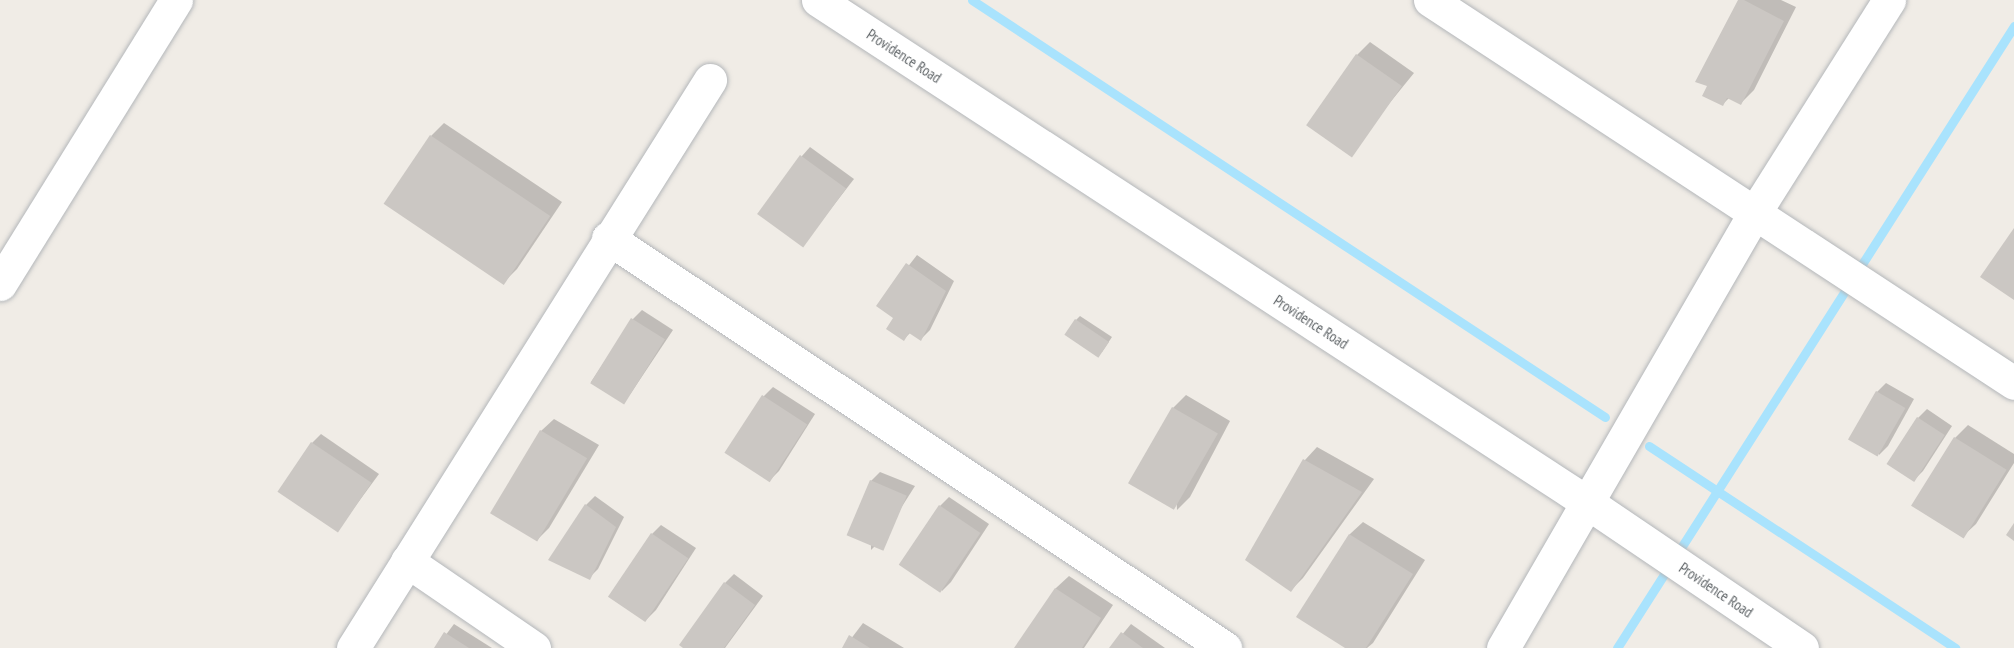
<!DOCTYPE html>
<style>
body{margin:0}
#map{position:relative;width:2014px;height:648px;overflow:hidden;background:#f0ece6;font-family:"PT Sans Narrow",sans-serif}
div>[style]{position:absolute}
.shadow>*{inset:0;background:#0003}
.stream>*{height:9px;margin:-4.5px;padding:0 4.5px;transform-origin:4.5px;border-radius:4.5px;background:#a9e3fd}
.building>*{inset:0;background:#cbc7c3;transform-origin:0 0}
.roads{filter:drop-shadow(0 0 2px #b4b7ba) drop-shadow(0 0 2px #b4b7ba)}
.minor>*{height:33px;margin:-16.5px;padding:0 16.5px;transform-origin:16.5px;border-radius:16.5px;background:#fff}
span{translate:-50% -50%;white-space:nowrap;text-align:center;line-height:1.15;-webkit-text-stroke:4.5px #fff;paint-order:stroke}
.street-label{font-size:15px;color:#5e6366}
</style>
<div id="map">
<div class="shadow">
<i style="clip-path:polygon(1739px 0,1781px 0,1796px 7px,1754px 90px,1741px 103px,1730px 97px,1723px 104px)"></i>
<i style="clip-path:polygon(1370px 42px,1414px 73px,1349px 153px,1357px 55px)"></i>
<i style="clip-path:polygon(444px 123px,562px 202px,517px 269px,504px 282px,431px 136px)"></i>
<i style="clip-path:polygon(810px 147px,854px 179px,802px 246px,802px 156px)"></i>
<i style="clip-path:polygon(917px 255px,954px 281px,930px 330px,921px 339px,911px 332px,904px 339px,895px 317px,878px 305px)"></i>
<i style="clip-path:polygon(642px 310px,673px 330px,631px 393px,622px 402px,591px 382px,633px 319px)"></i>
<i style="clip-path:polygon(1080px 316px,1112px 337px,1102px 352px,1076px 320px)"></i>
<i style="clip-path:polygon(1886px 383px,1914px 399px,1888px 446px,1879px 455px,1877px 392px)"></i>
<i style="clip-path:polygon(773px 387px,815px 414px,779px 471px,770px 480px,727px 452px,764px 396px)"></i>
<i style="clip-path:polygon(1186px 395px,1230px 421px,1190px 497px,1177px 510px,1173px 408px)"></i>
<i style="clip-path:polygon(1927px 409px,1952px 426px,1923px 471px,1914px 480px,1918px 418px)"></i>
<i style="clip-path:polygon(554px 419px,599px 445px,549px 528px,536px 541px,541px 431px)"></i>
<i style="clip-path:polygon(1968px 425px,2014px 454px,2014px 463px,1976px 524px,1963px 536px,1955px 438px)"></i>
<i style="clip-path:polygon(321px 434px,379px 474px,337px 531px,312px 443px)"></i>
<i style="clip-path:polygon(1317px 447px,1374px 479px,1303px 578px,1291px 590px,1247px 560px,1305px 460px)"></i>
<i style="clip-path:polygon(880px 472px,915px 486px,880px 541px,871px 550px,871px 481px)"></i>
<i style="clip-path:polygon(595px 496px,624px 517px,598px 569px,589px 578px,586px 505px)"></i>
<i style="clip-path:polygon(949px 497px,989px 524px,951px 582px,942px 591px,940px 506px)"></i>
<i style="clip-path:polygon(1363px 522px,1425px 560px,1373px 643px,1367px 648px,1348px 648px,1298px 617px,1350px 534px)"></i>
<i style="clip-path:polygon(661px 525px,696px 548px,656px 610px,647px 619px,652px 534px)"></i>
<i style="clip-path:polygon(734px 574px,763px 596px,725px 648px,686px 648px,725px 583px)"></i>
<i style="clip-path:polygon(1069px 576px,1113px 605px,1084px 648px,1016px 648px,1056px 588px)"></i>
<i style="clip-path:polygon(863px 623px,904px 648px,844px 648px)"></i>
<i style="clip-path:polygon(454px 624px,492px 648px,436px 648px)"></i>
<i style="clip-path:polygon(1131px 624px,1165px 648px,1111px 648px)"></i>
</div>
<div class="stream">
<i style="left:972px;top:0;width:758px;rotate:33.38deg"></i>
<i style="left:1649px;top:446px;width:367px;rotate:33.4deg"></i>
<i style="left:1617px;top:648px;width:738px;rotate:-57.45deg"></i>
</div>
<div class="building">
<i style="clip-path:polygon(1738px 0,1744px 0,1784px 21px,1741px 105px,1727px 98px,1723px 106px,1702px 96px,1707px 86px,1695px 82px)"></i>
<i style="left:1356px;top:54px;width:56px;height:87px;rotate:35deg"></i>
<i style="left:430px;top:135px;width:145px;height:83px;rotate:34deg"></i>
<i style="left:800px;top:155px;width:57px;height:73px;rotate:36deg"></i>
<i style="clip-path:polygon(2014px 228px,2014px 300px,1980px 277px)"></i>
<i style="clip-path:polygon(906px 263px,946px 291px,921px 341px,909px 333px,904px 341px,886px 329px,893px 318px,876px 306px)"></i>
<i style="left:631px;top:318px;width:40px;height:77px;rotate:32deg"></i>
<i style="left:1075px;top:319px;width:41px;height:19px;rotate:34deg"></i>
<i style="left:1876px;top:391px;width:34px;height:56px;rotate:30deg"></i>
<i style="left:762px;top:395px;width:54px;height:69px;rotate:33deg"></i>
<i style="left:1172px;top:407px;width:53px;height:88px;rotate:30deg"></i>
<i style="left:1917px;top:417px;width:33px;height:56px;rotate:33deg"></i>
<i style="left:540px;top:430px;width:55px;height:97px;rotate:31deg"></i>
<i style="left:1954px;top:437px;width:62px;height:81px;rotate:32deg"></i>
<i style="left:311px;top:442px;width:73px;height:60px;rotate:34deg"></i>
<i style="clip-path:polygon(1303px 459px,1362px 492px,1291px 592px,1245px 560px)"></i>
<i style="left:870px;top:480px;width:40px;height:60px;rotate:23deg"></i>
<i style="clip-path:polygon(585px 504px,616px 527px,590px 580px,548px 560px)"></i>
<i style="left:939px;top:505px;width:50px;height:72px;rotate:34deg"></i>
<i style="clip-path:polygon(2014px 523px,2014px 541px,2006px 535px)"></i>
<i style="left:651px;top:533px;width:45px;height:77px;rotate:34deg"></i>
<i style="clip-path:polygon(1349px 534px,1413px 574px,1366px 648px,1345px 648px,1296px 617px)"></i>
<i style="clip-path:polygon(724px 582px,755px 605px,724px 648px,683px 648px,679px 645px)"></i>
<i style="clip-path:polygon(1055px 588px,1101px 618px,1082px 648px,1014px 648px)"></i>
<i style="clip-path:polygon(444px 632px,469px 648px,434px 648px)"></i>
<i style="clip-path:polygon(1121px 632px,1143px 648px,1109px 648px)"></i>
<i style="clip-path:polygon(849px 635px,870px 648px,842px 648px)"></i>
</div>
<div class="roads">
<div class="minor">
<i style="left:818px;top:0;width:916px;rotate:33.15deg"></i>
<i style="left:1585px;top:501px;width:262px;rotate:34.1deg"></i>
<i style="left:1430px;top:0;width:698px;rotate:33.26deg"></i>
<i style="left:608px;top:238px;width:741px;rotate:33.6deg"></i>
<i style="left:0;top:284px;width:334px;rotate:-58.2deg"></i>
<i style="left:407px;top:561px;width:154px;rotate:34.4deg"></i>
<i style="left:353px;top:648px;width:671px;rotate:-57.85deg"></i>
<i style="left:1503px;top:648px;width:504px;rotate:-59.97deg"></i>
<i style="left:1755px;top:212px;width:251px;rotate:-57.7deg"></i>
</div>
</div>
<div class="street-label">
<span style="left:904px;top:56px;rotate:33deg">Providence Road</span>
<span style="left:1311px;top:322px;rotate:33deg">Providence Road</span>
<span style="left:1716px;top:590px;rotate:34deg">Providence Road</span>
</div>
</div>
